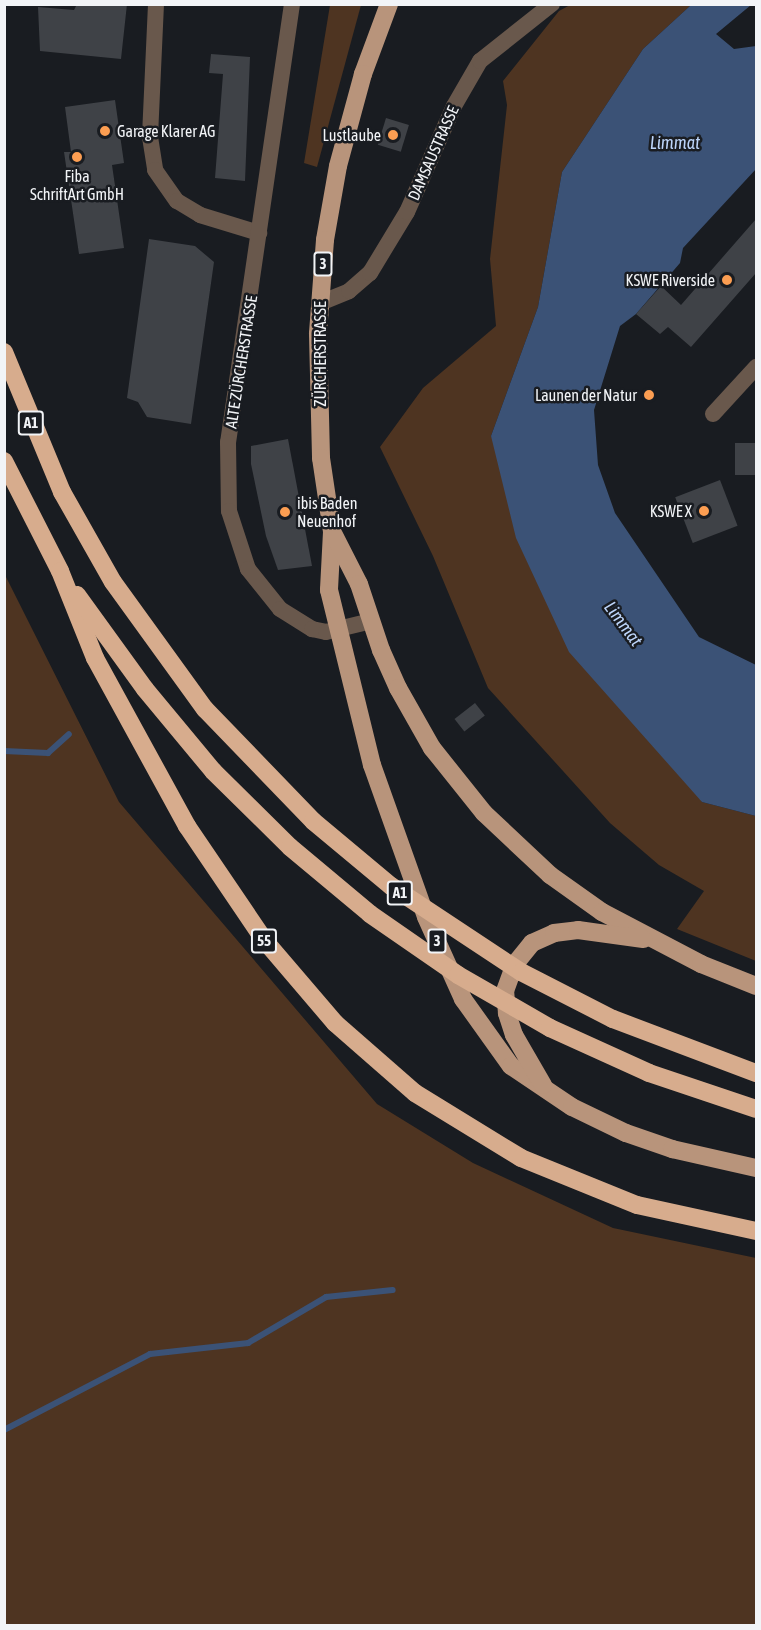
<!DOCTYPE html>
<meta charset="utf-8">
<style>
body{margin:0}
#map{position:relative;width:761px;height:1630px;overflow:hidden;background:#191c21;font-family:"Asap Condensed",sans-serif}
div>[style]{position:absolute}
.green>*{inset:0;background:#4e3421}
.water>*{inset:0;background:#3b5276}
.stream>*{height:6px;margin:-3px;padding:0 3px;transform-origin:3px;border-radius:3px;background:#3b5276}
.building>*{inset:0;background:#3f4247;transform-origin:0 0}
.street>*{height:16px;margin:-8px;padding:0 8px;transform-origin:8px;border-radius:8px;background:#69584c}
.primary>*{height:18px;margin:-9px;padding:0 9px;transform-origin:9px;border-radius:9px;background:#b8947b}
.highway>*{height:18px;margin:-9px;padding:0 9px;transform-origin:9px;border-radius:9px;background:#d7ac8d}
.dots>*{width:16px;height:16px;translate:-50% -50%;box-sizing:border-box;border:3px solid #191c21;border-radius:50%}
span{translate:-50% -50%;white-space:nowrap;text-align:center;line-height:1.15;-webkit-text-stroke:5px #191c21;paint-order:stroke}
.shield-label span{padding:2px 4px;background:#191c21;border:2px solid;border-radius:4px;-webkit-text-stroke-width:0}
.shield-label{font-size:15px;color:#f2f4f7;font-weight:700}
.poi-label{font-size:16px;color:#f2f4f7}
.left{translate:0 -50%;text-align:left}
.right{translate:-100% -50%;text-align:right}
.street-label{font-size:16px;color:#f2f4f7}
.water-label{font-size:18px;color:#bdd5fa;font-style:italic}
.frame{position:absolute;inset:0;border:6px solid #f2f4f7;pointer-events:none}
</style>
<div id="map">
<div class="green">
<i style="clip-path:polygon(330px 5px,361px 5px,317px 167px,304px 163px)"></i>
<i style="clip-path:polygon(570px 5px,691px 5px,643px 49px,562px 172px,538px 307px,491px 436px,702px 802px,756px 816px,756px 961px,677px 929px,704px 891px,659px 865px,610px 823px,488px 688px,433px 556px,380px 447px,423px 388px,496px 326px,490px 259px,507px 105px,503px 81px,559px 11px)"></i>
<i style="clip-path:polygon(4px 573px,119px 802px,377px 1104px,473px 1163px,613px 1228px,756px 1258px,756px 1625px,5px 1625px)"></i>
</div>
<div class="water">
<i style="clip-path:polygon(691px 5px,751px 5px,716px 34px,734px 49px,756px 46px,756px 169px,683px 248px,680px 263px,636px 314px,620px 326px,594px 410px,598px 465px,615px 513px,699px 637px,756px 665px,756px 816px,702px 802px,569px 652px,516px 538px,491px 436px,538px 307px,562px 172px,643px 49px)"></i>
</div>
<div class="stream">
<i style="left:4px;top:751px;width:44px;rotate:2.6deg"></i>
<i style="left:48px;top:753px;width:28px;rotate:-42deg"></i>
<i style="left:4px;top:1430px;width:165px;rotate:-27.5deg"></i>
<i style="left:150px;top:1354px;width:99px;rotate:-6.4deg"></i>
<i style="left:248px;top:1343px;width:91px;rotate:-30.5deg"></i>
<i style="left:326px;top:1297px;width:67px;rotate:-6deg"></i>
</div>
<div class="building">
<i style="clip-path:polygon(77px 4px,127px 4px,121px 59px,40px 51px,38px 7px,74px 10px)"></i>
<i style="clip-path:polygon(211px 54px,250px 57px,245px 181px,215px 178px,223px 74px,209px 73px)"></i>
<i style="clip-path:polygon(115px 100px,124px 163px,112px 165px,124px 248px,79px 254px,64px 152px,71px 152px,65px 107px)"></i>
<i style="left:386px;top:118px;width:24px;height:28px;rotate:17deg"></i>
<i style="clip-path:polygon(756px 219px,756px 273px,691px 347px,668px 327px,660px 334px,636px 314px,661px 286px,681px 305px)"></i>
<i style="clip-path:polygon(149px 239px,195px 246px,214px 262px,191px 424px,147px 417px,138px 402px,127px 398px)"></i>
<i style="clip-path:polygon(288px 439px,312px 566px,278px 570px,266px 536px,251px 464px,251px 446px)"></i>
<i style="left:756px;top:443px;width:32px;height:21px;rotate:90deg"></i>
<i style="left:720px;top:480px;width:49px;height:48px;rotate:69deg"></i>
<i style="left:475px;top:703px;width:16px;height:26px;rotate:52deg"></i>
</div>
<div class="street">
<i style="left:156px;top:4px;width:133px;rotate:92.6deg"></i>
<i style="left:150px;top:137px;width:33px;rotate:81deg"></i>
<i style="left:155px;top:170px;width:38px;rotate:55deg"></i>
<i style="left:177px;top:201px;width:27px;rotate:31deg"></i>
<i style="left:200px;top:215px;width:62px;rotate:17deg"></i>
<i style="left:292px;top:4px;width:443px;rotate:98.3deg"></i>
<i style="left:228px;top:442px;width:69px;rotate:89.2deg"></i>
<i style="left:229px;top:511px;width:61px;rotate:71.9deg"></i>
<i style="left:248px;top:569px;width:51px;rotate:51.3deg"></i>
<i style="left:280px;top:609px;width:38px;rotate:32deg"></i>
<i style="left:312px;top:629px;width:14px;rotate:12deg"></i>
<i style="left:326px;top:632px;width:46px;rotate:-13.7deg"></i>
<i style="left:320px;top:303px;width:31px;rotate:-22deg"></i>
<i style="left:349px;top:291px;width:28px;rotate:-41deg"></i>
<i style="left:370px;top:273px;width:71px;rotate:-58.8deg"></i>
<i style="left:407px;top:212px;width:116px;rotate:-66.1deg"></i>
<i style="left:454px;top:106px;width:52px;rotate:-60deg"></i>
<i style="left:480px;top:61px;width:92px;rotate:-38.4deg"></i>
<i style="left:713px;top:414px;width:64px;rotate:-47.5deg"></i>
</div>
<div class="primary">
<i style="left:389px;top:4px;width:75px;rotate:110.4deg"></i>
<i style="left:363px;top:74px;width:95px;rotate:105.2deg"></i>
<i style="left:338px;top:166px;width:75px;rotate:100deg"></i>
<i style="left:325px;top:240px;width:94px;rotate:94.3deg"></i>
<i style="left:318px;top:334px;width:124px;rotate:88.6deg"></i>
<i style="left:321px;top:458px;width:75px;rotate:81.5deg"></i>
<i style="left:332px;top:532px;width:58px;rotate:93deg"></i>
<i style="left:329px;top:590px;width:180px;rotate:76.2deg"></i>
<i style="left:372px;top:765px;width:161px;rotate:70.4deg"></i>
<i style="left:426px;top:917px;width:90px;rotate:65.7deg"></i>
<i style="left:463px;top:999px;width:82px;rotate:54.4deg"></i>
<i style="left:511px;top:1066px;width:73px;rotate:33.9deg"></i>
<i style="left:572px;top:1107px;width:60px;rotate:25.7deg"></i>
<i style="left:626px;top:1133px;width:49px;rotate:19.2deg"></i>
<i style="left:672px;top:1149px;width:86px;rotate:12.7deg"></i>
<i style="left:333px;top:533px;width:57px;rotate:63deg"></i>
<i style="left:359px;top:584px;width:70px;rotate:71.6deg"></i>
<i style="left:381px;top:650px;width:42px;rotate:65.9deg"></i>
<i style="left:398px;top:688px;width:69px;rotate:60.5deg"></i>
<i style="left:432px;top:748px;width:83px;rotate:51.3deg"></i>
<i style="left:484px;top:813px;width:91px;rotate:43.2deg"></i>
<i style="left:550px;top:875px;width:64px;rotate:35.4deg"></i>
<i style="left:602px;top:912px;width:112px;rotate:27.7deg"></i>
<i style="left:701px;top:964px;width:59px;rotate:21.8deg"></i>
<i style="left:543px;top:1085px;width:58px;rotate:-120.1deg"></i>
<i style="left:514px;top:1035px;width:23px;rotate:-108deg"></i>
<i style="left:507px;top:1013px;width:22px;rotate:-95deg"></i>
<i style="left:505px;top:991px;width:29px;rotate:-70deg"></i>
<i style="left:515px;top:964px;width:27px;rotate:-51deg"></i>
<i style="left:532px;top:943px;width:24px;rotate:-24deg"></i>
<i style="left:554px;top:933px;width:24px;rotate:-7deg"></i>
<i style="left:578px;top:930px;width:66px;rotate:7.9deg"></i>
</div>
<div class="highway">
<i style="left:4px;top:352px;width:152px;rotate:67.5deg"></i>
<i style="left:62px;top:492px;width:103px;rotate:60.5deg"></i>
<i style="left:113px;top:582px;width:157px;rotate:54.1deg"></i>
<i style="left:205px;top:709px;width:156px;rotate:46deg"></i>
<i style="left:313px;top:821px;width:102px;rotate:39.8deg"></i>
<i style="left:391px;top:886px;width:156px;rotate:33.5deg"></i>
<i style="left:521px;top:972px;width:103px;rotate:27.1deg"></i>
<i style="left:613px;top:1019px;width:153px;rotate:20.7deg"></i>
<i style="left:4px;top:461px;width:123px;rotate:63deg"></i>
<i style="left:60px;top:571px;width:94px;rotate:68.1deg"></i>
<i style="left:95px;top:658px;width:192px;rotate:61.3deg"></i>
<i style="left:187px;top:826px;width:139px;rotate:55.9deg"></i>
<i style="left:265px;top:941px;width:108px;rotate:49.5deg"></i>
<i style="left:335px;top:1023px;width:106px;rotate:41.2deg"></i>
<i style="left:415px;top:1093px;width:124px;rotate:31.5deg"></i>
<i style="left:521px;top:1158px;width:125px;rotate:22.1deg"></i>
<i style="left:637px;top:1205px;width:122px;rotate:12.3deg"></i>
<i style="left:77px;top:595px;width:116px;rotate:54.1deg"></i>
<i style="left:145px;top:689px;width:107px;rotate:50.3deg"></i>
<i style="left:213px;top:771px;width:108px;rotate:44.6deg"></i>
<i style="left:290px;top:847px;width:104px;rotate:39.9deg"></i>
<i style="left:370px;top:914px;width:107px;rotate:34.7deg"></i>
<i style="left:458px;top:975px;width:106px;rotate:29.9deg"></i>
<i style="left:550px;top:1028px;width:109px;rotate:24.4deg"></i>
<i style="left:649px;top:1073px;width:113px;rotate:18.6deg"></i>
</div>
<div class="dots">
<i style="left:105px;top:131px;background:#fc9e52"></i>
<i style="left:393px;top:135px;background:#fc9e52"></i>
<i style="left:77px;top:157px;background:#fc9e52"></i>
<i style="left:727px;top:280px;background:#fc9e52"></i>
<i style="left:649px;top:395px;background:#fc9e52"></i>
<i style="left:704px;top:511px;background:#fc9e52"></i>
<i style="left:285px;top:512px;background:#fc9e52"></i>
</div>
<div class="shield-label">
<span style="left:323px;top:264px">3</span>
<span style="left:31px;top:423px">A1</span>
<span style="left:400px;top:893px">A1</span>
<span style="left:264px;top:941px">55</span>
<span style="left:437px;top:941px">3</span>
</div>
<div class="poi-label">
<span class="left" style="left:117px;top:131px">Garage Klarer AG</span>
<span class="right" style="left:381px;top:135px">Lustlaube</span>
<span style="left:77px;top:185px">Fiba<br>SchriftArt GmbH</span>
<span class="right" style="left:715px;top:280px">KSWE Riverside</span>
<span class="right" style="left:637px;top:395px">Launen der Natur</span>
<span class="left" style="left:297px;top:512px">ibis Baden<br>Neuenhof</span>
<span class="right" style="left:692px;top:511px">KSWE X</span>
</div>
<div class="street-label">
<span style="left:433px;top:153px;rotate:-66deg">DAMSAUSTRASSE</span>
<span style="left:320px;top:354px;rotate:-90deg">ZÜRCHERSTRASSE</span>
<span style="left:241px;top:362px;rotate:-81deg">ALTE ZÜRCHERSTRASSE</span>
</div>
<div class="water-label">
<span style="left:675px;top:143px">Limmat</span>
<span style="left:623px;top:624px;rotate:53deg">Limmat</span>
</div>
<div class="frame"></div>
</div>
